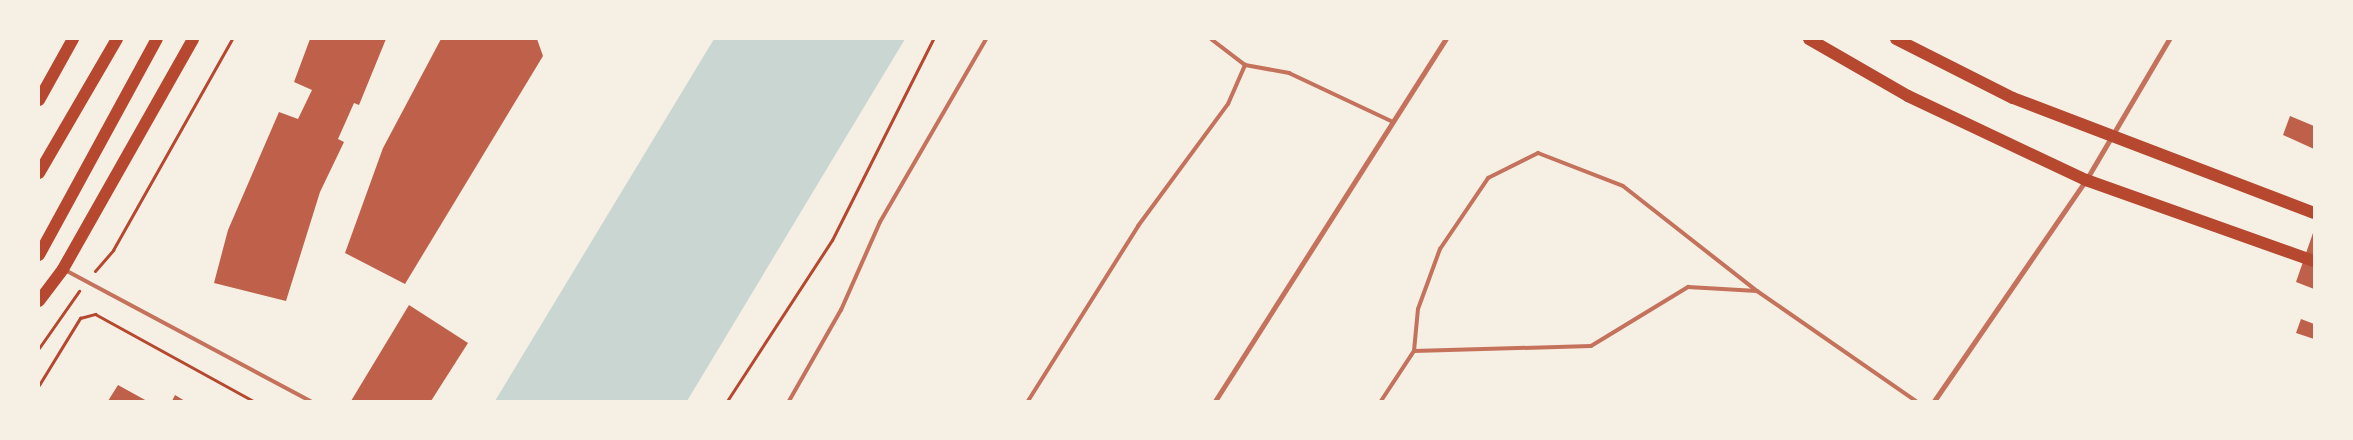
<!DOCTYPE html>
<style>
body{margin:0}
#map{position:relative;width:2353px;height:440px;overflow:hidden;background:#f6efe4;font-family:Jost,sans-serif}
div>[style]{position:absolute}
.water>*{inset:0;background:#c9d6d2}
.building>*{inset:0;background:#bf614a}
.path>*{height:3px;margin:-1.5px;padding:0 1.5px;transform-origin:1.5px;border-radius:1.5px;background:#b5482f}
.service>*{height:4px;margin:-2px;padding:0 2px;transform-origin:2px;border-radius:2px;background:#c5725c}
.minor>*{height:5px;margin:-2.5px;padding:0 2.5px;transform-origin:2.5px;border-radius:2.5px;background:#c5725c}
.primary>*{height:12px;margin:-6px;padding:0 6px;transform-origin:6px;border-radius:6px;background:#b5482f}
span{translate:-50% -50%;white-space:nowrap;text-align:center;line-height:1.15;-webkit-text-stroke:4.5px #f6efe4;paint-order:stroke}
.frame{position:absolute;inset:0;border:40px solid #f6efe4;pointer-events:none}
</style>
<div id="map">
<div class="water">
<i style="clip-path:polygon(714px 39px,905px 39px,687px 401px,495px 401px)"></i>
</div>
<div class="building">
<i style="clip-path:polygon(310px 39px,386px 39px,359px 105px,354px 103px,338px 139px,344px 142px,320px 192px,286px 301px,214px 283px,228px 230px,279px 112px,298px 119px,312px 90px,294px 82px)"></i>
<i style="clip-path:polygon(441px 39px,537px 39px,543px 56px,405px 284px,345px 253px,383px 148px)"></i>
<i style="clip-path:polygon(2290px 116px,2314px 126px,2314px 149px,2283px 135px)"></i>
<i style="clip-path:polygon(2314px 230px,2314px 289px,2296px 282px)"></i>
<i style="clip-path:polygon(409px 305px,468px 343px,431px 401px,351px 401px)"></i>
<i style="clip-path:polygon(2301px 319px,2314px 324px,2314px 339px,2296px 333px)"></i>
<i style="clip-path:polygon(118px 385px,147px 401px,108px 401px)"></i>
<i style="clip-path:polygon(175px 395px,185px 401px,172px 401px)"></i>
</div>
<div class="path">
<i style="left:95px;top:271px;width:28px;rotate:-49deg"></i>
<i style="left:113px;top:250px;width:242px;rotate:-60.6deg"></i>
<i style="left:39px;top:348px;width:70px;rotate:-54.9deg"></i>
<i style="left:39px;top:385px;width:79px;rotate:-58.5deg"></i>
<i style="left:80px;top:318px;width:16px;rotate:-15deg"></i>
<i style="left:95px;top:314px;width:180px;rotate:28.8deg"></i>
<i style="left:727px;top:401px;width:192px;rotate:-56.9deg"></i>
<i style="left:832px;top:240px;width:225px;rotate:-63.3deg"></i>
</div>
<div class="service">
<i style="left:1211px;top:39px;width:43px;rotate:37.4deg"></i>
<i style="left:1245px;top:65px;width:45px;rotate:10.3deg"></i>
<i style="left:1289px;top:73px;width:115px;rotate:25.2deg"></i>
<i style="left:65px;top:270px;width:278px;rotate:28.1deg"></i>
<i style="left:1414px;top:351px;width:42px;rotate:-84.6deg"></i>
<i style="left:1418px;top:309px;width:64px;rotate:-69.9deg"></i>
<i style="left:1440px;top:249px;width:86px;rotate:-55.9deg"></i>
<i style="left:1488px;top:178px;width:56px;rotate:-26.6deg"></i>
<i style="left:1538px;top:153px;width:91px;rotate:21.2deg"></i>
<i style="left:1623px;top:186px;width:170px;rotate:38.1deg"></i>
<i style="left:789px;top:401px;width:105px;rotate:-60.3deg"></i>
<i style="left:841px;top:310px;width:96px;rotate:-66.1deg"></i>
<i style="left:880px;top:222px;width:211px;rotate:-59.9deg"></i>
<i style="left:1028px;top:401px;width:207px;rotate:-57.8deg"></i>
<i style="left:1138px;top:226px;width:152px;rotate:-53.6deg"></i>
<i style="left:1228px;top:104px;width:43px;rotate:-66.4deg"></i>
<i style="left:1381px;top:401px;width:60px;rotate:-56.6deg"></i>
<i style="left:1414px;top:351px;width:177px;rotate:-1.6deg"></i>
<i style="left:1591px;top:346px;width:114px;rotate:-31.3deg"></i>
<i style="left:1688px;top:287px;width:69px;rotate:3.3deg"></i>
<i style="left:1757px;top:291px;width:193px;rotate:34.7deg"></i>
</div>
<div class="minor">
<i style="left:1215px;top:401px;width:429px;rotate:-57.5deg"></i>
<i style="left:1934px;top:401px;width:268px;rotate:-55.5deg"></i>
<i style="left:2086px;top:180px;width:164px;rotate:-59.5deg"></i>
</div>
<div class="primary">
<i style="left:1809px;top:39px;width:114px;rotate:29.9deg"></i>
<i style="left:1908px;top:96px;width:197px;rotate:25.3deg"></i>
<i style="left:2086px;top:180px;width:242px;rotate:19.6deg"></i>
<i style="left:1896px;top:39px;width:131px;rotate:26.8deg"></i>
<i style="left:2013px;top:98px;width:322px;rotate:20.9deg"></i>
<i style="left:39px;top:100px;width:70px;rotate:-60.9deg"></i>
<i style="left:39px;top:173px;width:155px;rotate:-59.8deg"></i>
<i style="left:39px;top:255px;width:246px;rotate:-61.4deg"></i>
<i style="left:39px;top:301px;width:40px;rotate:-53deg"></i>
<i style="left:63px;top:269px;width:264px;rotate:-60.5deg"></i>
</div>
<div class="frame"></div>
</div>
